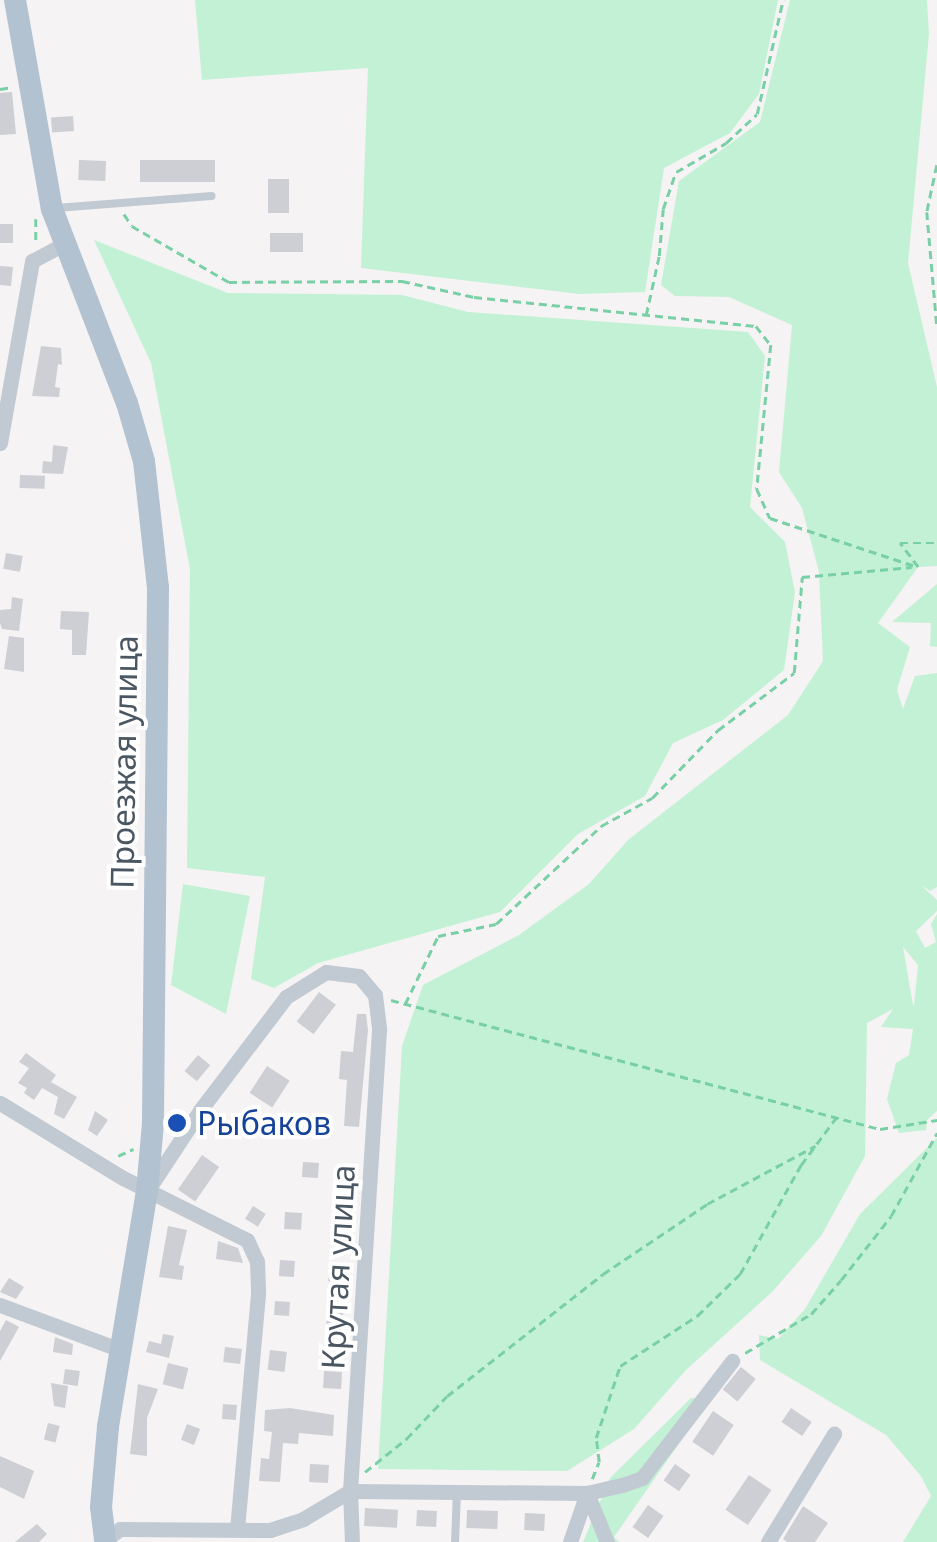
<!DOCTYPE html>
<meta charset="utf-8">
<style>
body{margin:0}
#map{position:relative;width:937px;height:1542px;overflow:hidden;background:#f5f3f3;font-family:"Noto Sans",sans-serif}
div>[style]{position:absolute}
.green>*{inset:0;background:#c3f1d5}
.building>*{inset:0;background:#cdcfd5;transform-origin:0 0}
.path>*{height:2.5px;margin-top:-1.25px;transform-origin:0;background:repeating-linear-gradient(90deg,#7ad0a6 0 8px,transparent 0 13px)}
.service>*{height:8px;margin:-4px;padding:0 4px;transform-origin:4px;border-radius:4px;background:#c1cad2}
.minor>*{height:15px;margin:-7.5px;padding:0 7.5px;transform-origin:7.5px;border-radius:7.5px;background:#c1cad2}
.primary>*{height:22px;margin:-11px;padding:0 11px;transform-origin:11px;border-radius:11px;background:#b3c2d1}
.dots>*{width:28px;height:28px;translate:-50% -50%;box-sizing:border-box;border:5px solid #fff;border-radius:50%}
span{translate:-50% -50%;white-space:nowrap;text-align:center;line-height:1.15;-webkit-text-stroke:8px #fff;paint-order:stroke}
.street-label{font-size:32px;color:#4a5661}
.transit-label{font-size:32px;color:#164399}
.left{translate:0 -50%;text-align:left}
</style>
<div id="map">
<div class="green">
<i style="clip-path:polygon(195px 0,778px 0,759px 94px,730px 133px,664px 168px,645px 292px,579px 294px,361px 268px,368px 68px,202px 80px)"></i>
<i style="clip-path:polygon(evenodd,790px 0,927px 0,929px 34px,908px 263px,937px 387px,937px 566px,918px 567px,878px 623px,910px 647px,897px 690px,903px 709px,915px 676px,937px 673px,937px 887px,930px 891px,921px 885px,937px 900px,937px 911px,916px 931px,925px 948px,936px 942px,931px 924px,937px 914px,937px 1111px,927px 1120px,926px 1130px,899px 1133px,887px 1099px,896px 1063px,909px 1055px,913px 1029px,881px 1027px,893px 1009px,867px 1023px,865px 1156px,821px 1236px,772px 1292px,686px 1370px,634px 1429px,567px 1471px,378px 1469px,402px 1046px,423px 985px,519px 935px,589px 884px,628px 840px,788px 715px,823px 661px,819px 572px,802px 508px,779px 472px,792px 325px,729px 297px,675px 296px,661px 285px,679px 181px,760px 122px,790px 0,903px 947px,918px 965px,914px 1006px,913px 1005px,903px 947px)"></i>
<i style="clip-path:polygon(94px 240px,228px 293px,402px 295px,468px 312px,748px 332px,765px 356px,750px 507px,785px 542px,795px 592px,784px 670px,723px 720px,673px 743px,645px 796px,578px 834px,500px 912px,318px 963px,274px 988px,251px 979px,265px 877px,187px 868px,190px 569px,151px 363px)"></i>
<i style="clip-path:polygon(937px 584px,937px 647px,930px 646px,931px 623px,892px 622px)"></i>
<i style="clip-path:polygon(183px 884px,250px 896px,226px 1014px,171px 985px)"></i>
<i style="clip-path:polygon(937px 1138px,937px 1542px,903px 1542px,931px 1496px,921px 1476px,886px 1435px,760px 1360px,759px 1335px,778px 1339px,805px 1309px,860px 1214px)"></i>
<i style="clip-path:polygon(691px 1398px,710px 1399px,614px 1537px,619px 1542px,583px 1542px,610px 1478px)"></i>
</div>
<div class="building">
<i style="clip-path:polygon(12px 92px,16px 134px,0 135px,0 93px)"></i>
<i style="left:73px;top:116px;width:15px;height:22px;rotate:86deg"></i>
<i style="left:79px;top:160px;width:27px;height:20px;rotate:2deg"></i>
<i style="left:215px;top:160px;width:22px;height:75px;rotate:90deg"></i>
<i style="left:268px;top:179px;width:21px;height:34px"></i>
<i style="left:0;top:224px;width:13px;height:19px"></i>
<i style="left:303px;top:233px;width:19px;height:33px;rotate:90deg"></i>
<i style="clip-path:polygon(0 266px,13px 267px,11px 286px,0 285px)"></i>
<i style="clip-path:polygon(41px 346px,61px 348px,62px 365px,58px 364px,55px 387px,60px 388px,59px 397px,32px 396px)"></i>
<i style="clip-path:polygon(53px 445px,68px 447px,63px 474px,42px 473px,43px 461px,52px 462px)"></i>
<i style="left:20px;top:475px;width:25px;height:13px;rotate:2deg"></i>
<i style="left:6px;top:553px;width:17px;height:16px;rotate:10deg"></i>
<i style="clip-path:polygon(12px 597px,23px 599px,19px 631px,2px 629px,0 623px,0 610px,11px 609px)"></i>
<i style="clip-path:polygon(61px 611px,89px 612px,86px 655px,72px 655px,72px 630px,60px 629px)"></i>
<i style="clip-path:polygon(9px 636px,24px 638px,24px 672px,4px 669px)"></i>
<i style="left:319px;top:992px;width:21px;height:37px;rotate:37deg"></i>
<i style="clip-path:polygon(357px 1014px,366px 1014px,368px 1030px,359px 1127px,344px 1126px,347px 1080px,339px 1079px,341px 1051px,353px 1052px)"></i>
<i style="clip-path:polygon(26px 1053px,56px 1075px,51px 1082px,77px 1097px,64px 1119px,54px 1114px,58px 1097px,42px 1088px,34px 1100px,24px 1093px,27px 1088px,18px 1083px,29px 1068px,19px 1062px)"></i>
<i style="left:198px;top:1055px;width:16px;height:21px;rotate:40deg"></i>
<i style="left:267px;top:1066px;width:27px;height:32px;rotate:33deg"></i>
<i style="clip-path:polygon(95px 1111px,108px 1120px,97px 1136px,88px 1130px)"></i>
<i style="left:202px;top:1155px;width:21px;height:42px;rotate:35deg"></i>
<i style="left:303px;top:1162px;width:16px;height:15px;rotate:4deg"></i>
<i style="left:253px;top:1206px;width:15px;height:15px;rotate:32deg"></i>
<i style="left:336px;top:1208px;width:14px;height:17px;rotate:8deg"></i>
<i style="left:285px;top:1212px;width:17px;height:17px;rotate:3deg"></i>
<i style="clip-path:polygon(168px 1226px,187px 1230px,179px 1265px,184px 1266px,182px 1280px,159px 1277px)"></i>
<i style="clip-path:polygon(218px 1241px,238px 1248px,243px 1263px,216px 1259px)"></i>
<i style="left:280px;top:1260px;width:15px;height:16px;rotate:4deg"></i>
<i style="left:330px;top:1265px;width:16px;height:16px;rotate:7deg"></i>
<i style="clip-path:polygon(9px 1278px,24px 1287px,16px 1299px,0 1292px)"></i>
<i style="left:275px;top:1301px;width:15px;height:14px;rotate:4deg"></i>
<i style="left:328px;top:1301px;width:16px;height:24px;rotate:4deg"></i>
<i style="clip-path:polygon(6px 1320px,19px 1327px,0 1361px,0 1331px)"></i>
<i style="clip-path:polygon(163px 1334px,174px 1336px,169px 1358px,146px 1352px,149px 1341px,161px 1344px)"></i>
<i style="clip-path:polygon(55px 1337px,73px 1344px,72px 1355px,53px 1352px)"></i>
<i style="left:225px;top:1347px;width:17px;height:15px;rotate:7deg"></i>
<i style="left:270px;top:1350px;width:17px;height:20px;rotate:7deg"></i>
<i style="left:168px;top:1363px;width:21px;height:22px;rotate:14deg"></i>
<i style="left:741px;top:1367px;width:19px;height:29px;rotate:39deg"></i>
<i style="left:65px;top:1369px;width:15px;height:15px;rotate:8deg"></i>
<i style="left:324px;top:1371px;width:18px;height:17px;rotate:3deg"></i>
<i style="clip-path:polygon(51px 1383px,68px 1386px,65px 1408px,54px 1406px)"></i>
<i style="clip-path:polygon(138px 1384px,158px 1389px,147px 1418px,147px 1456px,130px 1454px)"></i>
<i style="left:223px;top:1404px;width:14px;height:15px;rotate:4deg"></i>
<i style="clip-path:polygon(290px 1408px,334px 1415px,333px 1436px,299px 1433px,298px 1444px,283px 1443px,280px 1482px,259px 1481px,261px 1458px,269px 1459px,272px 1432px,264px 1431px,265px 1410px)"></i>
<i style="left:791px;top:1408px;width:25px;height:17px;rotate:34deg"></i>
<i style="left:713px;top:1411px;width:25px;height:37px;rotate:34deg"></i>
<i style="left:48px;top:1423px;width:12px;height:17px;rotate:14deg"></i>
<i style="left:187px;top:1424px;width:14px;height:17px;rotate:21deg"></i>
<i style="clip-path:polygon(0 1456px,34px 1471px,24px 1499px,0 1487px)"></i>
<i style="left:310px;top:1464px;width:19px;height:18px;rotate:3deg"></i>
<i style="left:675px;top:1464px;width:19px;height:20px;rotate:35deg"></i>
<i style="left:749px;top:1475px;width:27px;height:42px;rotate:34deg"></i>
<i style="left:648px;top:1505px;width:19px;height:27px;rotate:35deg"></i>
<i style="clip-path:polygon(803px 1506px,828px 1523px,815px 1542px,787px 1542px,783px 1539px)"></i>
<i style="left:365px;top:1508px;width:33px;height:18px;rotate:3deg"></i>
<i style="left:417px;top:1510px;width:20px;height:16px;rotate:3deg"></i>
<i style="left:467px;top:1510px;width:31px;height:18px;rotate:2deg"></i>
<i style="left:525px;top:1513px;width:20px;height:17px;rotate:3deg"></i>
<i style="clip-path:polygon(37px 1524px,47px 1534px,39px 1542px,15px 1542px)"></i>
</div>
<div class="path">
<i style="left:0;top:89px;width:13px;rotate:-9deg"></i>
<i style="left:937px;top:165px;width:48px;rotate:102deg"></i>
<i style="left:927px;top:212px;width:114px;rotate:85deg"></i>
<i style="left:124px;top:214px;width:14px;rotate:56deg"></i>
<i style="left:132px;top:226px;width:112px;rotate:30deg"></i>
<i style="left:229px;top:282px;width:173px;rotate:-0.3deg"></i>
<i style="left:402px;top:281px;width:74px;rotate:12.5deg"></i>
<i style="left:474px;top:297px;width:283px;rotate:5.9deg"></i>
<i style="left:756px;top:326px;width:24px;rotate:52deg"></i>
<i style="left:771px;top:345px;width:145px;rotate:95.6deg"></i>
<i style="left:757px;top:489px;width:32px;rotate:66deg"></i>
<i style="left:770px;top:518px;width:156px;rotate:18.3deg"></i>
<i style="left:918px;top:567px;width:30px;rotate:-127deg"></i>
<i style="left:900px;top:543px;width:37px"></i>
<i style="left:36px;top:219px;width:22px;rotate:90deg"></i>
<i style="left:646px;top:315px;width:60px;rotate:-77.6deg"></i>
<i style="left:659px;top:256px;width:47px;rotate:-85.1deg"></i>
<i style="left:663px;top:209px;width:39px;rotate:-71deg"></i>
<i style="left:676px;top:172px;width:58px;rotate:-30.1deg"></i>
<i style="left:726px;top:143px;width:42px;rotate:-43.1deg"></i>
<i style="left:757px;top:114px;width:117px;rotate:-77.2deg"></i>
<i style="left:391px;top:1000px;width:506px;rotate:14.78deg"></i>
<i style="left:880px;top:1129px;width:58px;rotate:-9deg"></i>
<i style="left:405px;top:1004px;width:76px;rotate:-64.1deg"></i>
<i style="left:438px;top:936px;width:59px;rotate:-11.7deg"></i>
<i style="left:496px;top:924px;width:144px;rotate:-43deg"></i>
<i style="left:601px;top:826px;width:58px;rotate:-28.8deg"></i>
<i style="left:652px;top:798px;width:95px;rotate:-45.9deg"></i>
<i style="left:718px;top:730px;width:95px;rotate:-36.9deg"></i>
<i style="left:794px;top:673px;width:96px;rotate:-85.2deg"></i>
<i style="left:802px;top:577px;width:110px;rotate:-5.2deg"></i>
<i style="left:118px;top:1156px;width:17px;rotate:-25deg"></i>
<i style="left:745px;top:1353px;width:77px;rotate:-30.6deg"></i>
<i style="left:811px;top:1314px;width:45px;rotate:-48.6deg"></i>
<i style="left:841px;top:1280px;width:81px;rotate:-52deg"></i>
<i style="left:891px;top:1216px;width:95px;rotate:-61deg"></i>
<i style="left:365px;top:1472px;width:53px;rotate:-38.8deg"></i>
<i style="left:406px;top:1439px;width:59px;rotate:-46.4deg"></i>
<i style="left:447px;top:1396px;width:198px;rotate:-38deg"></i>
<i style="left:603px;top:1274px;width:125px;rotate:-33.9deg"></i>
<i style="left:707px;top:1204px;width:123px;rotate:-28.2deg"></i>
<i style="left:592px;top:1479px;width:18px;rotate:-68deg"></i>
<i style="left:599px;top:1462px;width:24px;rotate:-97deg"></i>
<i style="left:596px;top:1438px;width:76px;rotate:-71.6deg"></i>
<i style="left:620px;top:1366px;width:92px;rotate:-33deg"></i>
<i style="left:697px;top:1316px;width:60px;rotate:-44.3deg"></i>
<i style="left:740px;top:1274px;width:125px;rotate:-60.8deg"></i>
<i style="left:801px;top:1165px;width:62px;rotate:-53.5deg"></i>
</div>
<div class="service">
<i style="left:56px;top:208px;width:156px;rotate:-4.4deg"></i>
<i style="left:455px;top:1542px;width:50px;rotate:-87.7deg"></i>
</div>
<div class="minor">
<i style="left:0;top:443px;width:185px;rotate:-80deg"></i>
<i style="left:32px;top:261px;width:36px;rotate:-28deg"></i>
<i style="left:0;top:1103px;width:144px;rotate:31.4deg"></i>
<i style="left:123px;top:1178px;width:139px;rotate:26.6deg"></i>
<i style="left:247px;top:1240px;width:23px;rotate:65deg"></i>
<i style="left:257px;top:1261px;width:33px;rotate:88deg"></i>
<i style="left:258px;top:1294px;width:236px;rotate:95.1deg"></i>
<i style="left:149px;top:1188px;width:95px;rotate:-56.6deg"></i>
<i style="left:201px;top:1109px;width:141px;rotate:-52.8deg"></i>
<i style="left:286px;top:997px;width:47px;rotate:-32deg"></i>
<i style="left:326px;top:972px;width:33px;rotate:7deg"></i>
<i style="left:359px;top:976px;width:25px;rotate:50deg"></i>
<i style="left:375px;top:995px;width:35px;rotate:83deg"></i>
<i style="left:379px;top:1030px;width:462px;rotate:93.6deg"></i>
<i style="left:350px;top:1491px;width:51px;rotate:87.8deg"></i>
<i style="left:0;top:1305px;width:129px;rotate:20.4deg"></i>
<i style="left:587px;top:1493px;width:53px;rotate:67.8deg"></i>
<i style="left:102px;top:1542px;width:22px;rotate:-36deg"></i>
<i style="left:120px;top:1529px;width:150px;rotate:0.4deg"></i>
<i style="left:270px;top:1530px;width:35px;rotate:-18deg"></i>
<i style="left:303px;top:1519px;width:55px;rotate:-30.8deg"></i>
<i style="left:350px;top:1491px;width:237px;rotate:0.5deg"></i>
<i style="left:587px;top:1493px;width:36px;rotate:-13deg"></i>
<i style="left:622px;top:1485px;width:21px;rotate:-19deg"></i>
<i style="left:642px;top:1478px;width:148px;rotate:-52.4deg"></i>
<i style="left:570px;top:1542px;width:52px;rotate:-70.9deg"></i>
<i style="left:768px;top:1542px;width:127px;rotate:-58.6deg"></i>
</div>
<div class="primary">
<i style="left:15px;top:0;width:212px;rotate:80deg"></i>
<i style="left:52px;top:209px;width:208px;rotate:68.9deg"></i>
<i style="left:127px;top:403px;width:60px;rotate:73.7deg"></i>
<i style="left:144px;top:461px;width:128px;rotate:83.7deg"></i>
<i style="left:158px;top:588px;width:535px;rotate:90.54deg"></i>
<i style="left:153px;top:1123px;width:68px;rotate:95deg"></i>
<i style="left:147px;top:1191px;width:239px;rotate:99.4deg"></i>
<i style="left:108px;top:1427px;width:80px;rotate:95deg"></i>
<i style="left:101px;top:1507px;width:35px;rotate:83deg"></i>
</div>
<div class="dots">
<i style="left:177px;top:1123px;background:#1a4fb4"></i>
</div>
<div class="street-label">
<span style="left:124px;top:762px;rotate:-89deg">Проезжая улица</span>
<span style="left:338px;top:1267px;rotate:-87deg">Крутая улица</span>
</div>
<div class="transit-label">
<span class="left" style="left:197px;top:1123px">Рыбаков</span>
</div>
</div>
